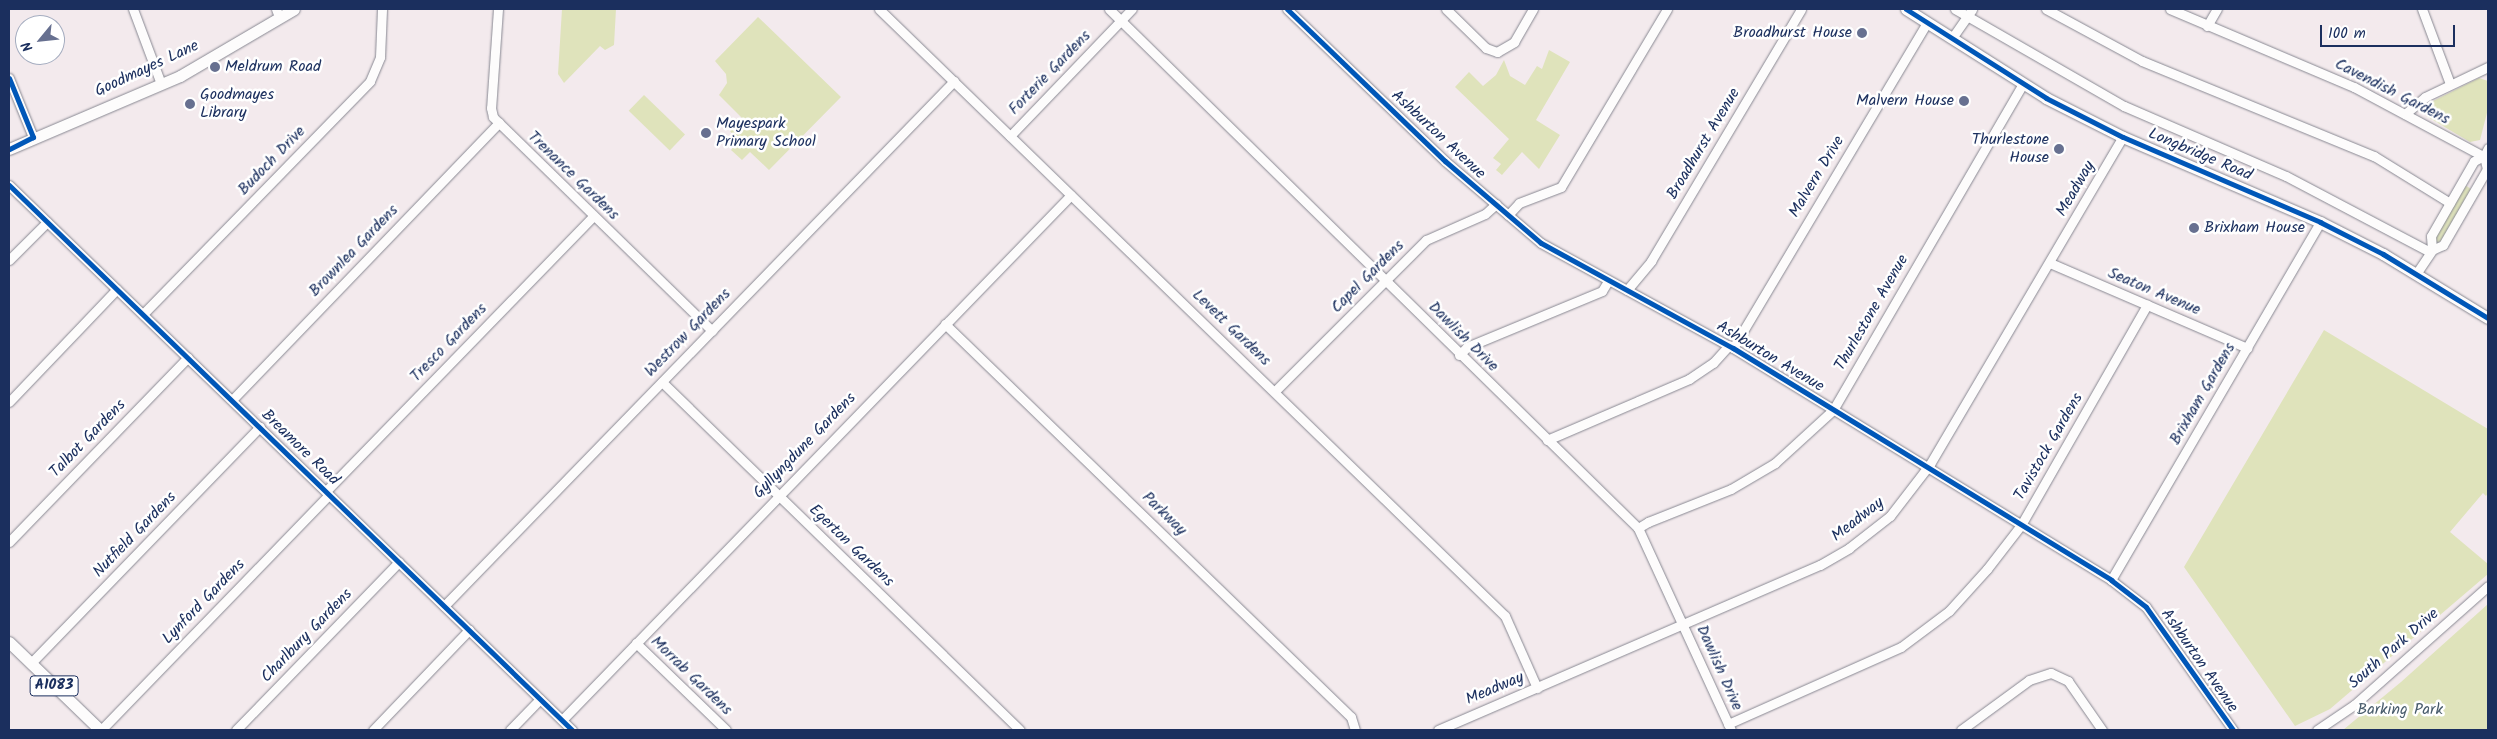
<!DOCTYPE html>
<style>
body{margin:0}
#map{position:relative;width:2497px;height:739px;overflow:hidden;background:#f3eaed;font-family:Kalam,sans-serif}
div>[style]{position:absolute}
.green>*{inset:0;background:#dfe3bb;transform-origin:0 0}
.roads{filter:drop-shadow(0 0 1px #888892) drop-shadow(0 0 1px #888892)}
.minor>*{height:9px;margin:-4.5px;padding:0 4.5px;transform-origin:4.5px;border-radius:4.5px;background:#fdfcfc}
.major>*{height:11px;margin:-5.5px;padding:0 5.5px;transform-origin:5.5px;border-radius:5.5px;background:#fdfcfc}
.cycleway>*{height:5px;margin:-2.5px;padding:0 2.5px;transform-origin:2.5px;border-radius:2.5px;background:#0057b8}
.dots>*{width:14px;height:14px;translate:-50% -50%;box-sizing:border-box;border:2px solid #fff;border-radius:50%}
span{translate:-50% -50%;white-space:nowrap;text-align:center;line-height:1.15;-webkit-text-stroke:5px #fff;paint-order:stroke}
.shield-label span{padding:1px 4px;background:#fff;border:1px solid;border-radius:4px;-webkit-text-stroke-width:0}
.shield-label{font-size:15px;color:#1b2f5e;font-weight:700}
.poi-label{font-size:16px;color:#1b2f5e}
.right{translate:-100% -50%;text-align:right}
.left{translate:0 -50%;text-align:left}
.street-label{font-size:16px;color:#1b2f5e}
.park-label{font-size:16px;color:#485b6b}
.frame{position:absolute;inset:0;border:10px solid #1b2f5e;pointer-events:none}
.north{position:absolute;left:15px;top:15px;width:50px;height:50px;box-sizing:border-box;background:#fff;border:1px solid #a4acbf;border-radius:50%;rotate:242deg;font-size:14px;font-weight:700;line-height:20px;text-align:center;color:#1b2f5e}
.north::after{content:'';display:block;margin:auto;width:18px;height:22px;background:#677090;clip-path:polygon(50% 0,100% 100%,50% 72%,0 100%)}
.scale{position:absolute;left:2320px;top:25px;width:135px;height:22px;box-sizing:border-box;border:2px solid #1b2f5e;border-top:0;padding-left:6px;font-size:15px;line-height:18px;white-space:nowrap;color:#1b2f5e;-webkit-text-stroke:4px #fff;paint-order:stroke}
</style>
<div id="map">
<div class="green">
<i style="clip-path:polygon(562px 9px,616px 9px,614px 45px,605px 50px,600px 46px,564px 83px,558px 74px)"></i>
<i style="clip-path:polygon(758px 17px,841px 97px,769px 170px,750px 152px,742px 160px,731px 150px,739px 141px,730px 131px,742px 118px,719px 95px,727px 83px,726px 74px,715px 61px)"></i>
<i style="clip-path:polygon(1549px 50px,1570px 62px,1536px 120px,1560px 135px,1539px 169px,1522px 152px,1502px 175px,1496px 170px,1501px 164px,1493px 158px,1509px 139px,1455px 87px,1469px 72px,1483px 86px,1496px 75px,1504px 60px,1510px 76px,1525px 85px,1537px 66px,1542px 69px)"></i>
<i style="clip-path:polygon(2479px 78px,2488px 81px,2488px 109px,2480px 140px,2470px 142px,2426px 116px,2427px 104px)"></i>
<i style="left:644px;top:95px;width:57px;height:22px;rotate:44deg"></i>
<i style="clip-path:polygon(2465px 185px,2471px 189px,2441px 241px,2436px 243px,2434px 237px)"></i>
<i style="clip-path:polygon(2324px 330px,2488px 429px,2488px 493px,2486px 496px,2483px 493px,2450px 532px,2488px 564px,2488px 574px,2330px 709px,2295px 726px,2184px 567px)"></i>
<i style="clip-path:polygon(2488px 604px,2488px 730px,2343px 730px,2401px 682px)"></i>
</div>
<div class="roads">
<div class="minor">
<i style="left:133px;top:9px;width:80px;rotate:69.5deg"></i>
<i style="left:276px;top:9px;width:9px;rotate:69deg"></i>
<i style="left:498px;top:9px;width:99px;rotate:94deg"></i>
<i style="left:491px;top:108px;width:9px;rotate:77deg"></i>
<i style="left:493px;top:117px;width:306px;rotate:44.3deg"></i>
<i style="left:879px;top:9px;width:872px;rotate:44.12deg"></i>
<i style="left:1505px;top:616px;width:79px;rotate:66deg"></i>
<i style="left:1109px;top:9px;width:741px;rotate:44.45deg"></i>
<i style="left:1638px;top:528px;width:222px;rotate:65.3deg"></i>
<i style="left:1287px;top:9px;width:219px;rotate:43.9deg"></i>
<i style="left:1445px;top:161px;width:126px;rotate:40.5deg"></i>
<i style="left:1541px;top:243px;width:219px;rotate:28.7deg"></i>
<i style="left:1733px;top:348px;width:444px;rotate:31.5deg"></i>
<i style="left:2111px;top:580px;width:44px;rotate:37.6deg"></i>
<i style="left:2146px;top:607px;width:151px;rotate:54.7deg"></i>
<i style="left:1446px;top:9px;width:56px;rotate:44.3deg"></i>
<i style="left:1486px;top:48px;width:12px;rotate:20deg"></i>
<i style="left:1497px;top:52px;width:20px;rotate:-30deg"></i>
<i style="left:1514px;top:42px;width:38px;rotate:-60deg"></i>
<i style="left:1955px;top:9px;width:195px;rotate:29.9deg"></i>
<i style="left:2124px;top:106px;width:176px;rotate:23.4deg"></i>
<i style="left:2286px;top:176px;width:163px;rotate:27.8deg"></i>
<i style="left:2046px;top:9px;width:109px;rotate:28.4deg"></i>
<i style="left:2142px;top:61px;width:251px;rotate:22.3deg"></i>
<i style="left:2374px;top:156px;width:89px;rotate:31.7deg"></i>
<i style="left:2170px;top:9px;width:200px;rotate:23deg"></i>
<i style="left:2354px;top:87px;width:152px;rotate:28.2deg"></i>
<i style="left:2422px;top:9px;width:80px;rotate:69.5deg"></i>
<i style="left:2207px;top:26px;width:20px;rotate:-60deg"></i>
<i style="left:1952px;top:38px;width:35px;rotate:-55deg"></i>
<i style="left:9px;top:78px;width:64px;rotate:67.9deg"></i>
<i style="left:2405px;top:114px;width:26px;rotate:-40deg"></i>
<i style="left:2425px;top:97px;width:70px;rotate:-25.5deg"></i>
<i style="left:1010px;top:136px;width:176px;rotate:-46.2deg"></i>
<i style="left:2484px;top:156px;width:13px;rotate:77deg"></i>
<i style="left:2487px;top:169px;width:88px;rotate:120.1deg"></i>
<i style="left:2443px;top:245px;width:12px;rotate:156deg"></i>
<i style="left:2432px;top:250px;width:14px;rotate:-94deg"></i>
<i style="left:2431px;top:236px;width:86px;rotate:-60.2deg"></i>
<i style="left:2474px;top:161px;width:11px;rotate:-27deg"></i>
<i style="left:2484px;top:156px;width:9px;rotate:-63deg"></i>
<i style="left:9px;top:185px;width:784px;rotate:44.07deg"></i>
<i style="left:1508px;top:215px;width:16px;rotate:-47deg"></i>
<i style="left:1519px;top:203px;width:45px;rotate:-20.9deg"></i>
<i style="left:1561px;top:187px;width:207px;rotate:-59.2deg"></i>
<i style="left:9px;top:260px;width:54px;rotate:-45deg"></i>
<i style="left:2050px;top:263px;width:215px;rotate:23.3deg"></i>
<i style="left:2416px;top:274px;width:29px;rotate:-56deg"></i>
<i style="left:1627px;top:290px;width:38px;rotate:-50deg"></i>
<i style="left:1651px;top:261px;width:293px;rotate:-59.2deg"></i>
<i style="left:143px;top:314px;width:325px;rotate:-45.7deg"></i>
<i style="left:370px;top:81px;width:26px;rotate:-67deg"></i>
<i style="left:380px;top:57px;width:48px;rotate:-87.6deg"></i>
<i style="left:945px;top:324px;width:565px;rotate:44.07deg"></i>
<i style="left:1351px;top:717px;width:14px;rotate:73deg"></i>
<i style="left:1733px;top:348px;width:379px;rotate:-59.2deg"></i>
<i style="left:1459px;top:355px;width:11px;rotate:-45deg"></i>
<i style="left:1467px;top:347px;width:146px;rotate:-22.5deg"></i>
<i style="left:1602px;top:291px;width:12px;rotate:-59deg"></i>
<i style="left:662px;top:382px;width:499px;rotate:44.2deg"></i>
<i style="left:1275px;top:391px;width:214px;rotate:-45deg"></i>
<i style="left:1426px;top:240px;width:64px;rotate:-23.8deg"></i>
<i style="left:1485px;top:214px;width:15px;rotate:-42deg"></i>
<i style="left:232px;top:400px;width:385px;rotate:-46.1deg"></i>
<i style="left:9px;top:402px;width:156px;rotate:-46.3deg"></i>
<i style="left:1547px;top:440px;width:155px;rotate:-23.2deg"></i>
<i style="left:1689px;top:379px;width:29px;rotate:-34deg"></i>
<i style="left:1713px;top:363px;width:24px;rotate:-48deg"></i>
<i style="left:326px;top:491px;width:383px;rotate:-45.8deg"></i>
<i style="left:1638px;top:528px;width:12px;rotate:-31deg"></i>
<i style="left:1648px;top:522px;width:89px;rotate:-21.7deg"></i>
<i style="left:1731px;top:489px;width:51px;rotate:-30.6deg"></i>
<i style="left:1775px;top:463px;width:79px;rotate:-42.4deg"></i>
<i style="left:1833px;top:410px;width:377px;rotate:-59.8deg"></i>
<i style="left:9px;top:542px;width:257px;rotate:-45.9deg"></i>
<i style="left:2111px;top:580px;width:415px;rotate:-59.7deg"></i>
<i style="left:444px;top:606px;width:732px;rotate:-45.83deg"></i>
<i style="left:636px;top:643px;width:125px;rotate:44deg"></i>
<i style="left:31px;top:663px;width:329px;rotate:-45.9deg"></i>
<i style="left:562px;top:720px;width:731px;rotate:-45.89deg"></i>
<i style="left:1728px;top:724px;width:189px;rotate:-24deg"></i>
<i style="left:1901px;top:647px;width:60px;rotate:-36.9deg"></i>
<i style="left:1949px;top:611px;width:57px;rotate:-47.9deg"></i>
<i style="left:1987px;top:569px;width:56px;rotate:-52.3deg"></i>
<i style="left:2021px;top:525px;width:254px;rotate:-60.2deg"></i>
<i style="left:101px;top:730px;width:327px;rotate:-45.9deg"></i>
<i style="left:236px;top:730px;width:234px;rotate:-45.9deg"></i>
<i style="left:373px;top:730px;width:139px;rotate:-46.2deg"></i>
<i style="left:510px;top:730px;width:43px;rotate:-45.9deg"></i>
<i style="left:1438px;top:730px;width:416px;rotate:-23.4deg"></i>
<i style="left:1820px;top:565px;width:34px;rotate:-30deg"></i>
<i style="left:1849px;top:548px;width:52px;rotate:-38deg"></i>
<i style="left:1890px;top:516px;width:66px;rotate:-52.4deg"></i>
<i style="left:1930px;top:464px;width:380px;rotate:-59.5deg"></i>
<i style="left:1961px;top:730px;width:84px;rotate:-36.3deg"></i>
<i style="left:2029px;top:680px;width:23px;rotate:-18deg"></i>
<i style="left:2051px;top:673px;width:19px;rotate:25deg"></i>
<i style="left:2068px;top:681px;width:60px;rotate:55.2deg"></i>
<i style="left:2317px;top:730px;width:45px;rotate:-34deg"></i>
<i style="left:2354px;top:705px;width:179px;rotate:-41.6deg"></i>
</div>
<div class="major">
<i style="left:1906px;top:9px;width:166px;rotate:32.4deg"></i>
<i style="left:2046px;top:98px;width:86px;rotate:26.9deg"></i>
<i style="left:2123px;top:137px;width:215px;rotate:23.3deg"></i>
<i style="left:2320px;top:222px;width:71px;rotate:26.9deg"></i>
<i style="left:2383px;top:254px;width:123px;rotate:31.4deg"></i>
<i style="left:9px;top:149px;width:186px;rotate:-23.1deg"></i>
<i style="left:180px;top:76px;width:132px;rotate:-30.4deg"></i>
<i style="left:9px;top:642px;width:127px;rotate:44deg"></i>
</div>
</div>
<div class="cycleway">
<i style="left:1287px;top:9px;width:219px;rotate:43.9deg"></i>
<i style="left:1445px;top:161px;width:126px;rotate:40.5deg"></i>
<i style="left:1541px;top:243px;width:219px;rotate:28.7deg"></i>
<i style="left:1733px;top:348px;width:444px;rotate:31.5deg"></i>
<i style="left:2111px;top:580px;width:44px;rotate:37.6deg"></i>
<i style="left:2146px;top:607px;width:151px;rotate:54.7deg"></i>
<i style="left:1906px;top:9px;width:166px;rotate:32.4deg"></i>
<i style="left:2046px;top:98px;width:86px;rotate:26.9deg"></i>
<i style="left:2123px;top:137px;width:215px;rotate:23.3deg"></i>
<i style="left:2320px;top:222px;width:71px;rotate:26.9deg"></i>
<i style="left:2383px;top:254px;width:123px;rotate:31.4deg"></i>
<i style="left:9px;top:78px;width:64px;rotate:67.9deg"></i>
<i style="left:33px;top:137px;width:27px;rotate:153deg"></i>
<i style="left:9px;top:185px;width:784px;rotate:44.07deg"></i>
</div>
<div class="dots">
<i style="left:1862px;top:33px;background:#677090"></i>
<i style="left:215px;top:67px;background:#677090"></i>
<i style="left:1964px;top:101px;background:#677090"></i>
<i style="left:190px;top:104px;background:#677090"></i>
<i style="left:706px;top:133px;background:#677090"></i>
<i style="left:2059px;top:149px;background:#677090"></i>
<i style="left:2194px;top:228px;background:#677090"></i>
</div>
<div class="shield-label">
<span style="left:54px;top:686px">A1083</span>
</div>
<div class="poi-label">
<span class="right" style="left:1852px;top:33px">Broadhurst House</span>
<span class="left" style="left:225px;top:67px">Meldrum Road</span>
<span class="left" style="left:200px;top:104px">Goodmayes<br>Library</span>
<span class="right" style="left:1954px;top:101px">Malvern House</span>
<span class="left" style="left:716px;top:133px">Mayespark<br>Primary School</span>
<span class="right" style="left:2049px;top:149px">Thurlestone<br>House</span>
<span class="left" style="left:2204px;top:228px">Brixham House</span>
</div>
<div class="street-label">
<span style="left:147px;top:69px;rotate:-25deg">Goodmayes Lane</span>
<span style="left:1050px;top:73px;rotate:-46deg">Forterie Gardens</span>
<span style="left:2392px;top:92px;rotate:27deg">Cavendish Gardens</span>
<span style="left:1438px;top:135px;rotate:43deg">Ashburton Avenue</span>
<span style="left:1704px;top:144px;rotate:-59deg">Broadhurst Avenue</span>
<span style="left:2200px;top:155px;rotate:23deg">Longbridge Road</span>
<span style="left:272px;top:161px;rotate:-46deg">Budoch Drive</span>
<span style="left:573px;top:176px;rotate:44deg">Trenance Gardens</span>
<span style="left:1817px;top:177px;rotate:-59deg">Malvern Drive</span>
<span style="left:2076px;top:189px;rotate:-60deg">Meadway</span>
<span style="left:354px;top:251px;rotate:-46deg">Brownlea Gardens</span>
<span style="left:1368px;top:277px;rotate:-45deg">Capel Gardens</span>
<span style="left:2154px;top:292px;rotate:23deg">Seaton Avenue</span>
<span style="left:1872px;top:313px;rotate:-60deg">Thurlestone Avenue</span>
<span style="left:1231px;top:328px;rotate:44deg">Levett Gardens</span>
<span style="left:688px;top:333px;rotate:-46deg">Westrow Gardens</span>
<span style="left:1463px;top:337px;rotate:45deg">Dawlish Drive</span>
<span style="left:449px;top:343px;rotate:-46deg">Tresco Gardens</span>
<span style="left:1770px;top:357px;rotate:31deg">Ashburton Avenue</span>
<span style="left:2203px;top:394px;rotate:-60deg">Brixham Gardens</span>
<span style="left:88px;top:439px;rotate:-46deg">Talbot Gardens</span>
<span style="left:805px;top:446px;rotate:-46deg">Gyllyngdune Gardens</span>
<span style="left:2049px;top:447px;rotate:-60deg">Tavistock Gardens</span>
<span style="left:300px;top:448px;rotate:44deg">Breamore Road</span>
<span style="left:1164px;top:514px;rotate:44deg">Parkway</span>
<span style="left:1858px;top:520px;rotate:-38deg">Meadway</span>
<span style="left:135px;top:535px;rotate:-46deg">Nutfield Gardens</span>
<span style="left:851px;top:546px;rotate:44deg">Egerton Gardens</span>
<span style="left:204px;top:602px;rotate:-46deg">Lynford Gardens</span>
<span style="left:307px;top:636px;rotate:-46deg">Charlbury Gardens</span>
<span style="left:2394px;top:649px;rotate:-41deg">South Park Drive</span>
<span style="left:2199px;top:661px;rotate:55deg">Ashburton Avenue</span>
<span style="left:1719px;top:668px;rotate:66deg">Dawlish Drive</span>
<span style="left:691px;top:676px;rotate:44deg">Morrab Gardens</span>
<span style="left:1495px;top:689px;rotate:-23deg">Meadway</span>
</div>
<div class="park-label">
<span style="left:2400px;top:710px">Barking Park</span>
</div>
<div class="frame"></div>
<div class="north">N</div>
<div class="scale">100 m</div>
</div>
